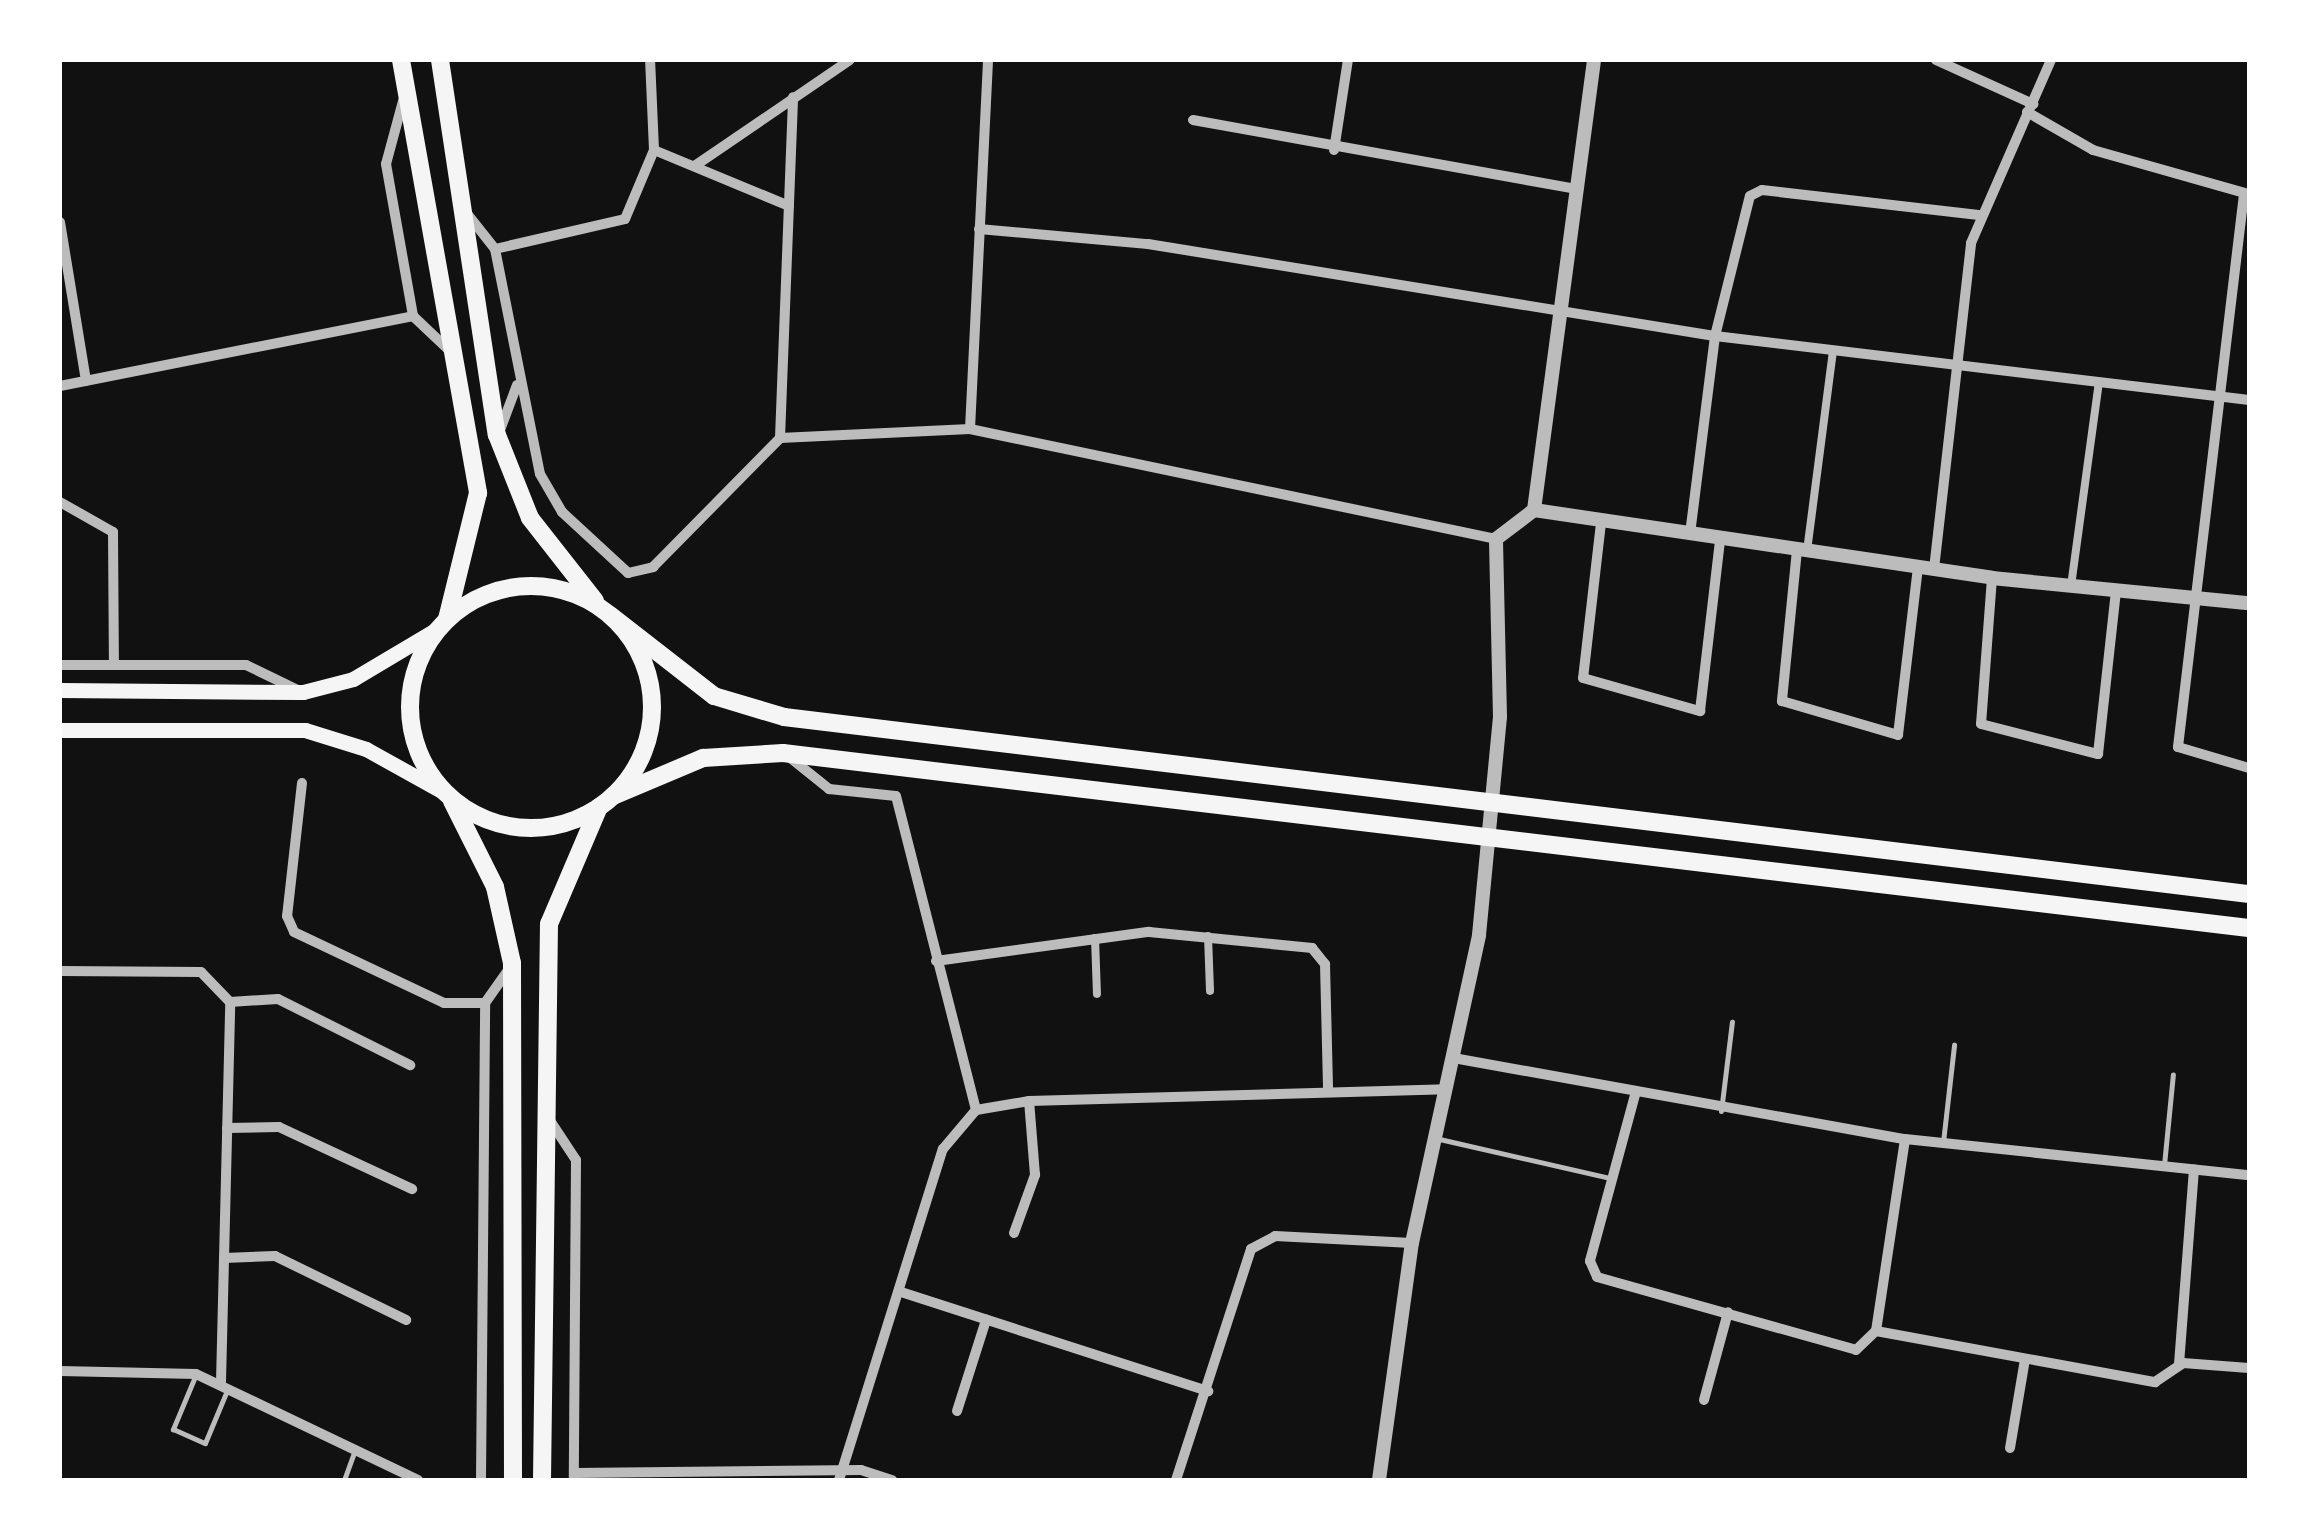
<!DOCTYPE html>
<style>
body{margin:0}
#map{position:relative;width:2309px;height:1540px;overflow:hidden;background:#111;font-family:Overpass,sans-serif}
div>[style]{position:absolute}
.service>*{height:5px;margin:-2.5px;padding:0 2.5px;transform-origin:2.5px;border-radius:2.5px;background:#bcbcbc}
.pedestrian>*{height:8px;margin:-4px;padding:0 4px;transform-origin:4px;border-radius:4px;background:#bcbcbc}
.minor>*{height:10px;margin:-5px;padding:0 5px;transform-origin:5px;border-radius:5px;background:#bcbcbc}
.tertiary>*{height:14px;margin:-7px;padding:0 7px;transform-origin:7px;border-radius:7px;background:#bcbcbc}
.secondary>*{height:15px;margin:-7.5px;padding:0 7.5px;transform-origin:7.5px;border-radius:7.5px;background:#f5f5f5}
.primary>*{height:18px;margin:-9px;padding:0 9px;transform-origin:9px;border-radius:9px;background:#f5f5f5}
.primary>.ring{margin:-9px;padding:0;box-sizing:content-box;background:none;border:18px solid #f5f5f5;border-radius:50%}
span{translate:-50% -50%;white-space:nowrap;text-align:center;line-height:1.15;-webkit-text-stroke:10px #fff;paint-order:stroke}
.frame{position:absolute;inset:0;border:62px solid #fff;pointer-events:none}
</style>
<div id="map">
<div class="service">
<i style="left:1721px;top:1111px;width:90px;rotate:-83deg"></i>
<i style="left:1435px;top:1138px;width:180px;rotate:12.9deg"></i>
<i style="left:1943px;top:1142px;width:98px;rotate:-83.5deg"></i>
<i style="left:2164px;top:1165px;width:91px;rotate:-84.4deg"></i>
<i style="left:196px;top:1374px;width:60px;rotate:112.7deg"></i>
<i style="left:173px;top:1429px;width:35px;rotate:24deg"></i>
<i style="left:205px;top:1443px;width:60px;rotate:-67.3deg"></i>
<i style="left:344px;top:1480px;width:32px;rotate:-70deg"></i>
</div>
<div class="pedestrian">
<i style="left:1807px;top:551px;width:203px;rotate:-82.6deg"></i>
<i style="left:2071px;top:586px;width:206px;rotate:-82.2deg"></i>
<i style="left:1208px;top:936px;width:55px;rotate:87.9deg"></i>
<i style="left:1095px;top:938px;width:56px;rotate:88deg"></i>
</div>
<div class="minor">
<i style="left:1936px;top:60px;width:107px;rotate:24.4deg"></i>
<i style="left:403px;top:101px;width:65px;rotate:105.1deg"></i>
<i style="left:386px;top:164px;width:154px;rotate:79.9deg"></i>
<i style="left:2027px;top:112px;width:76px;rotate:29.9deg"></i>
<i style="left:2093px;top:150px;width:161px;rotate:15.8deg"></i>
<i style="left:1193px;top:120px;width:389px;rotate:10.2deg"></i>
<i style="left:654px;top:150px;width:146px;rotate:22.5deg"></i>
<i style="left:1334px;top:150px;width:91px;rotate:-81.2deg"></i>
<i style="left:696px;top:165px;width:186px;rotate:-34.3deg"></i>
<i style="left:2244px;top:194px;width:557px;rotate:96.81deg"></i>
<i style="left:2178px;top:747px;width:74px;rotate:16.5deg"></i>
<i style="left:465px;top:211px;width:48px;rotate:51.7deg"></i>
<i style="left:495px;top:249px;width:229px;rotate:78.7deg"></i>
<i style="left:540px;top:474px;width:44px;rotate:59.9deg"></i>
<i style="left:562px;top:512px;width:90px;rotate:42.7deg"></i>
<i style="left:628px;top:573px;width:26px;rotate:-13deg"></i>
<i style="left:653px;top:567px;width:181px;rotate:-45.4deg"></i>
<i style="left:780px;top:438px;width:190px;rotate:-2.7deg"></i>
<i style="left:970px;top:429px;width:537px;rotate:11.81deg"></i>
<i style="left:60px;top:222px;width:161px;rotate:80.7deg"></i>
<i style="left:979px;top:229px;width:170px;rotate:5.1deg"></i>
<i style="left:1148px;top:244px;width:574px;rotate:9.22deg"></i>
<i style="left:1715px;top:336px;width:538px;rotate:6.83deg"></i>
<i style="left:495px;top:249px;width:133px;rotate:-13deg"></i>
<i style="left:625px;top:219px;width:75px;rotate:-67.2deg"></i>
<i style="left:654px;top:150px;width:90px;rotate:-92.5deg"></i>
<i style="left:413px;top:316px;width:54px;rotate:43.5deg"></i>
<i style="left:60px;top:386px;width:360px;rotate:-11.2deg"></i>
<i style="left:970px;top:429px;width:369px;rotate:-87.2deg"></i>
<i style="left:500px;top:430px;width:48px;rotate:-69.3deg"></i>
<i style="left:780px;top:438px;width:341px;rotate:-87.8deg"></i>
<i style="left:60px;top:502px;width:61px;rotate:29.5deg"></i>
<i style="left:113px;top:532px;width:133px;rotate:89.6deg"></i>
<i style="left:1601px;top:523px;width:156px;rotate:96.6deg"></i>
<i style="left:1583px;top:678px;width:122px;rotate:15.8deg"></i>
<i style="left:1700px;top:711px;width:172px;rotate:-83.3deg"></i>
<i style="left:1690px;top:534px;width:200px;rotate:-82.8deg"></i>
<i style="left:1715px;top:336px;width:144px;rotate:-76deg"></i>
<i style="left:1750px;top:196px;width:13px;rotate:-27deg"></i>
<i style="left:1762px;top:190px;width:218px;rotate:6.6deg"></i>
<i style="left:1797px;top:550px;width:152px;rotate:95.7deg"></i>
<i style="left:1782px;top:701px;width:121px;rotate:16.3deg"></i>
<i style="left:1898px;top:735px;width:169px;rotate:-83.2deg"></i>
<i style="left:1934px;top:569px;width:328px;rotate:-83.5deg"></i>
<i style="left:1971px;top:243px;width:200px;rotate:-66.4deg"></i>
<i style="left:1992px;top:578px;width:146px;rotate:94.3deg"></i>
<i style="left:1981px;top:724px;width:121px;rotate:14.4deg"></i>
<i style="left:2098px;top:754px;width:165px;rotate:-83.7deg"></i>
<i style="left:60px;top:665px;width:186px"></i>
<i style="left:246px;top:665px;width:58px;rotate:25.7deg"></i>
<i style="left:788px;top:756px;width:53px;rotate:38.8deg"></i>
<i style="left:829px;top:789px;width:67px;rotate:6deg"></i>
<i style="left:896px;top:796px;width:324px;rotate:75.7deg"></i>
<i style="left:302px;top:783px;width:134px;rotate:96.4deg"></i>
<i style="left:287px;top:916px;width:17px;rotate:66deg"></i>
<i style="left:294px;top:932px;width:166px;rotate:25.3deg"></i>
<i style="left:444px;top:1003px;width:41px"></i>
<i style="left:936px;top:961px;width:215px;rotate:-7.8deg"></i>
<i style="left:1149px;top:932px;width:164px;rotate:5.6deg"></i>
<i style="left:1312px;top:948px;width:21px;rotate:51deg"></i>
<i style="left:1325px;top:964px;width:127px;rotate:88.6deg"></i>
<i style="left:60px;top:971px;width:141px;rotate:0.4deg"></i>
<i style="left:201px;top:972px;width:42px;rotate:46deg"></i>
<i style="left:230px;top:1002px;width:48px;rotate:-3.6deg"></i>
<i style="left:278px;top:999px;width:148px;rotate:26.6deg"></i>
<i style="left:1459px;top:1059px;width:453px;rotate:10.2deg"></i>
<i style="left:1905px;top:1139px;width:346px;rotate:6deg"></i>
<i style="left:1635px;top:1095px;width:172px;rotate:105.2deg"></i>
<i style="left:1590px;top:1261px;width:17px;rotate:66deg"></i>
<i style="left:1597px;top:1277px;width:269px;rotate:15.7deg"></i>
<i style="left:1856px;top:1350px;width:28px;rotate:-44deg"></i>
<i style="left:1876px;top:1331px;width:194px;rotate:-81.4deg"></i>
<i style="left:549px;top:1119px;width:49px;rotate:56.6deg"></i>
<i style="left:576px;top:1160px;width:320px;rotate:90.4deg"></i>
<i style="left:227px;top:1128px;width:52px;rotate:-1.1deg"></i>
<i style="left:279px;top:1127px;width:147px;rotate:25deg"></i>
<i style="left:1014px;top:1233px;width:62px;rotate:-70.1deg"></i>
<i style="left:1035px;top:1175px;width:74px;rotate:-94.6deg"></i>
<i style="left:224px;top:1258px;width:51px;rotate:-2.2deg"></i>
<i style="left:275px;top:1256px;width:146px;rotate:26deg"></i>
<i style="left:901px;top:1292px;width:323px;rotate:17.9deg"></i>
<i style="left:1876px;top:1331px;width:284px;rotate:10.4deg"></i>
<i style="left:2155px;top:1382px;width:34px;rotate:-34deg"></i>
<i style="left:2183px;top:1363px;width:66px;rotate:4.3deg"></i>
<i style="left:2179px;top:1364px;width:195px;rotate:-85.6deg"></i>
<i style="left:60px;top:1371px;width:136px;rotate:1.3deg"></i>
<i style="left:196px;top:1374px;width:246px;rotate:25.5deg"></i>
<i style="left:221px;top:1382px;width:380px;rotate:-88.6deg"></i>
<i style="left:1704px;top:1400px;width:91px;rotate:-74.7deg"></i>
<i style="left:957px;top:1411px;width:96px;rotate:-72.3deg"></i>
<i style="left:2010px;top:1448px;width:90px;rotate:-80.4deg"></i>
<i style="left:574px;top:1473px;width:287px;rotate:-0.6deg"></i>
<i style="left:861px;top:1470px;width:33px;rotate:18deg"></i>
<i style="left:481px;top:1480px;width:477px;rotate:-89.5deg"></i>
<i style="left:485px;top:1003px;width:42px;rotate:-54.8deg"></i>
<i style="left:839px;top:1480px;width:347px;rotate:-72.6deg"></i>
<i style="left:943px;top:1149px;width:51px;rotate:-49.8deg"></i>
<i style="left:976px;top:1110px;width:54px;rotate:-9.6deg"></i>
<i style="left:1029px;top:1101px;width:417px;rotate:-1.6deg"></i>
<i style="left:1176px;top:1480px;width:243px;rotate:-72deg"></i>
<i style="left:1251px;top:1249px;width:27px;rotate:-28deg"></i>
<i style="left:1275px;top:1236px;width:137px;rotate:2.9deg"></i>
</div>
<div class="tertiary">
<i style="left:1534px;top:510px;width:463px;rotate:8.4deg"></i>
<i style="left:1992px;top:578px;width:258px;rotate:5.6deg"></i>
<i style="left:1534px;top:510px;width:454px;rotate:-82.4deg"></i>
<i style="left:1379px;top:1480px;width:239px;rotate:-82.1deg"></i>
<i style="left:1412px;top:1243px;width:315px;rotate:-77.7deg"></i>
<i style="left:1479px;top:935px;width:219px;rotate:-84.5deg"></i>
<i style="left:1500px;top:717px;width:178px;rotate:-91.3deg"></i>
<i style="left:1496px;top:539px;width:48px;rotate:-37.3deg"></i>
</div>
<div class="secondary">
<i style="left:60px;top:690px;width:243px;rotate:0.5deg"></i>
<i style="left:303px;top:692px;width:52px;rotate:-14.6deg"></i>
<i style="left:353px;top:679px;width:98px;rotate:-30.8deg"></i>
<i style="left:60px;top:730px;width:245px"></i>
<i style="left:305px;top:730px;width:64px;rotate:17.3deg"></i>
<i style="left:366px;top:749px;width:93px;rotate:29.1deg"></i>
</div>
<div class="primary">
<i style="left:401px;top:60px;width:440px;rotate:79.9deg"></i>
<i style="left:478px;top:493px;width:130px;rotate:103.8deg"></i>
<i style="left:440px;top:60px;width:379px;rotate:81.4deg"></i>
<i style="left:497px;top:435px;width:89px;rotate:68.3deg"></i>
<i style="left:530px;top:518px;width:105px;rotate:51.9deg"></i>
<i class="ring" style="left:410px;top:586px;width:224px;height:224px"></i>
<i style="left:610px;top:615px;width:132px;rotate:37.9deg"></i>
<i style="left:714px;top:696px;width:73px;rotate:16.7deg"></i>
<i style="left:784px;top:717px;width:1476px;rotate:6.89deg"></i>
<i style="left:613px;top:796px;width:98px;rotate:-22.9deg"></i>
<i style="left:703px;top:758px;width:80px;rotate:-3.6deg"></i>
<i style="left:783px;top:753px;width:1476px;rotate:6.81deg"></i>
<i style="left:452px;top:801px;width:96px;rotate:63.4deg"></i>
<i style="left:495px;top:887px;width:78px;rotate:77.4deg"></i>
<i style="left:512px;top:963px;width:517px;rotate:89.89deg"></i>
<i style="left:542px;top:1480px;width:556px;rotate:-89.28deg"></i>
<i style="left:549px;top:924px;width:127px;rotate:-66.9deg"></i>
</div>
<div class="frame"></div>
</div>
